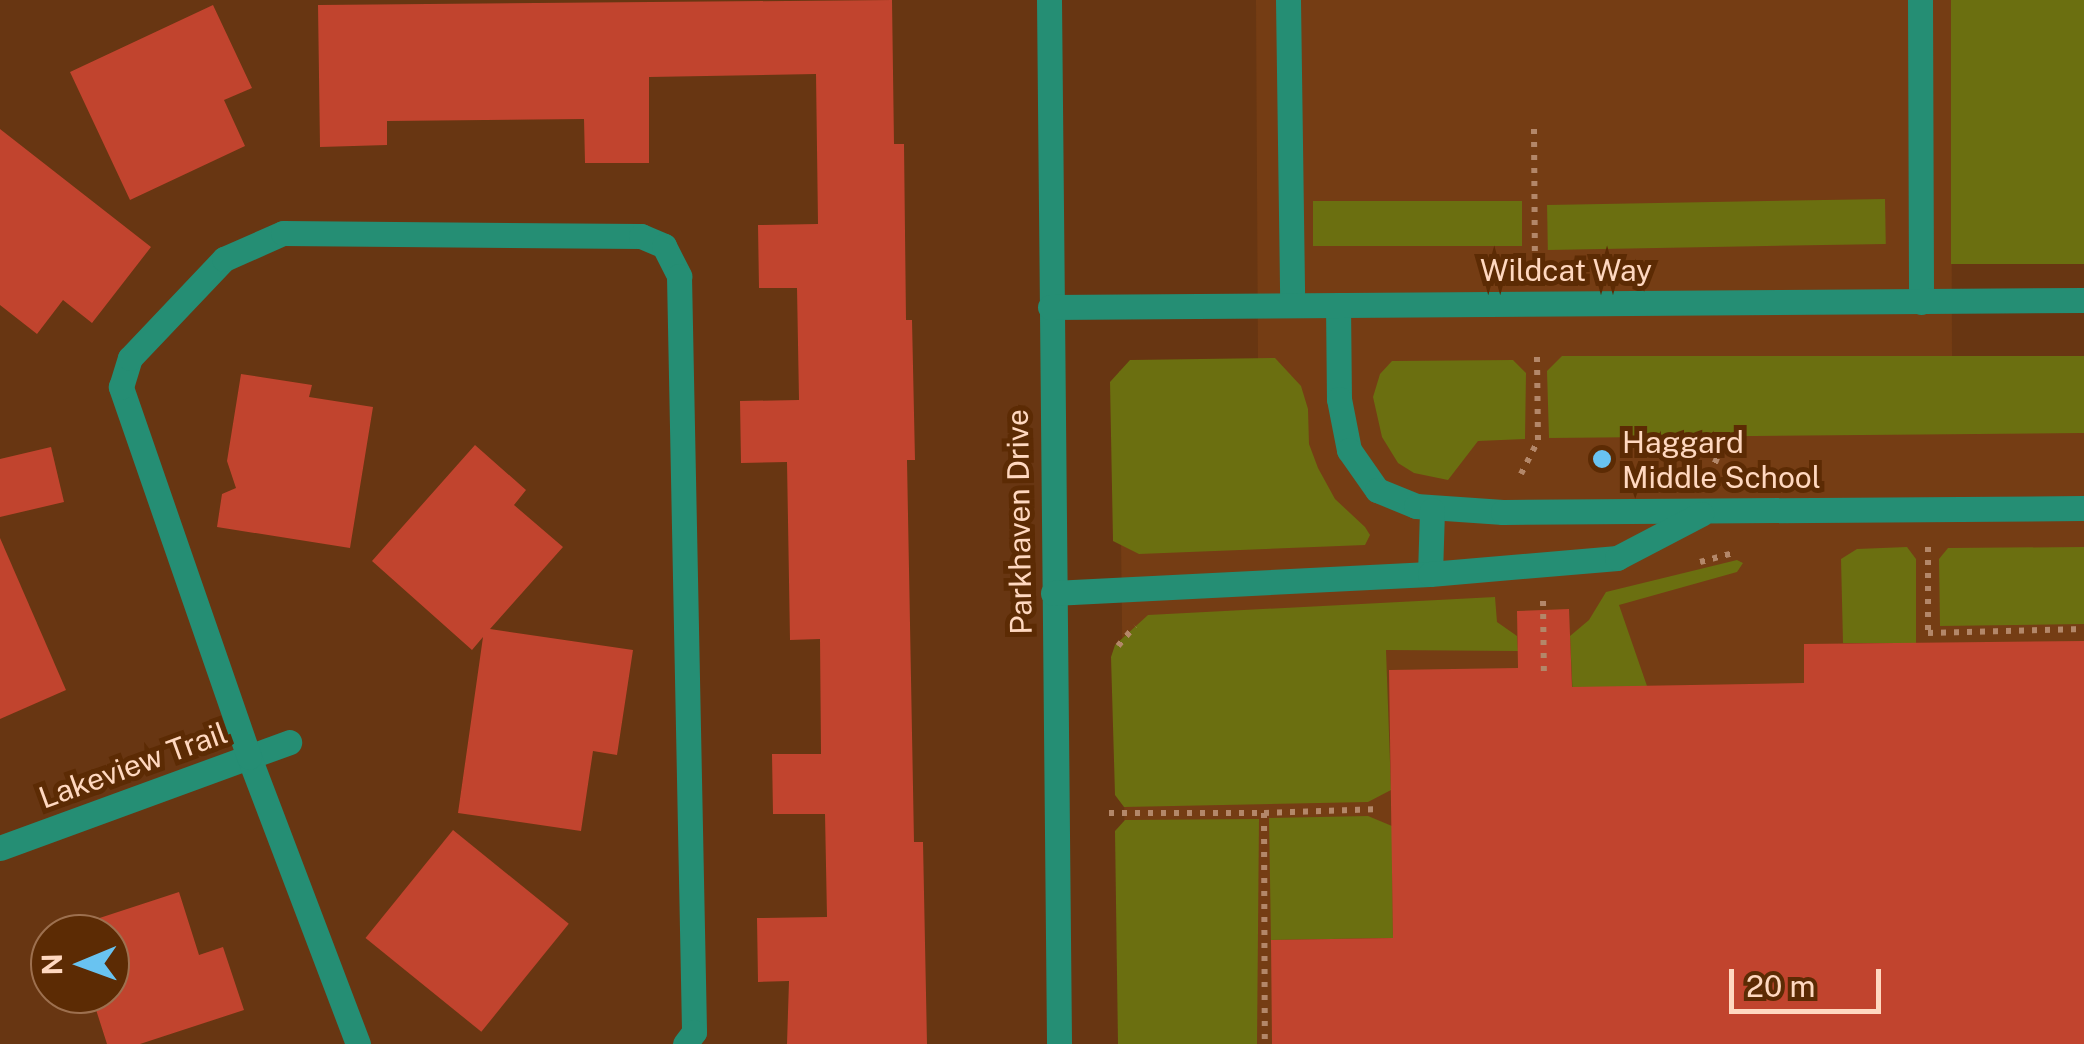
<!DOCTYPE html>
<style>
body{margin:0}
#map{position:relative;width:2084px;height:1044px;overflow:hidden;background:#683612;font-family:"Public Sans",sans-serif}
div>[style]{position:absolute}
.built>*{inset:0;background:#753d14}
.green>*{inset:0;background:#6b6f10;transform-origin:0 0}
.building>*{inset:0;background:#c1442e;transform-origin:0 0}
.path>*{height:6px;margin-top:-3px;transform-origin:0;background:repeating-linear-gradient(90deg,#b38769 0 5px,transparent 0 13px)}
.minor>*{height:25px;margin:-12.5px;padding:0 12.5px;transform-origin:12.5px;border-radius:12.5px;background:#258e74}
.dots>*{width:28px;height:28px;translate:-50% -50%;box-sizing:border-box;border:5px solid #5c2b04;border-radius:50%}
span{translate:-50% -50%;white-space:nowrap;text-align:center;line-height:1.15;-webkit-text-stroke:10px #5c2b04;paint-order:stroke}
.street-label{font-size:30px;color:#ffd8c0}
.poi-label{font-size:30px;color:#ffd8c0}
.left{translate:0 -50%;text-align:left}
.north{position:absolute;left:30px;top:914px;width:100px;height:100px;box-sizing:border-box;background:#5c2b04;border:2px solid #9d704f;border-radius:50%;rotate:269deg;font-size:28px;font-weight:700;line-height:40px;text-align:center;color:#ffd8c0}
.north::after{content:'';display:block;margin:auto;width:35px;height:45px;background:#69c3f1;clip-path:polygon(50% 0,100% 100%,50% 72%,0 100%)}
.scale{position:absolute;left:1729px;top:969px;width:152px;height:45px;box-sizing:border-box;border:5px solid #ffd8c0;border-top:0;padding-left:12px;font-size:30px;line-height:35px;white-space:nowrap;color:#ffd8c0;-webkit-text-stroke:8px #5c2b04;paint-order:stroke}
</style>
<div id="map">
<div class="built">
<i style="clip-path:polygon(1256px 0,1951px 0,1952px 360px,2084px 359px,2084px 1044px,1127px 1044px,1119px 371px,1258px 366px)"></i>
</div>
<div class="green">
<i style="left:1951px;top:0;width:133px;height:264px"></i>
<i style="left:1885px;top:199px;width:45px;height:338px;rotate:89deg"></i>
<i style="left:1522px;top:201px;width:45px;height:209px;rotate:90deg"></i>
<i style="clip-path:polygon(1562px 356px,2084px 356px,2084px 433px,1549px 438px,1547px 371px)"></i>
<i style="clip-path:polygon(1275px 358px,1301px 386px,1308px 409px,1309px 444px,1318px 468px,1335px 499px,1365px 527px,1370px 535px,1365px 545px,1139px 554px,1113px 541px,1110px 382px,1130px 360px)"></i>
<i style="clip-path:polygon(1513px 360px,1526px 373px,1525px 439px,1478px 441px,1448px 480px,1414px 473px,1398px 463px,1382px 437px,1373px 397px,1380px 374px,1392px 361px)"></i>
<i style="clip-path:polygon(1907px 547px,1916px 559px,1916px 643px,1843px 643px,1841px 559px,1857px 549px)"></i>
<i style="clip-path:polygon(2084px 547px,2084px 624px,1940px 626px,1939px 559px,1948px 548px)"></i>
<i style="clip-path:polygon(1737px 560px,1743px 563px,1737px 572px,1619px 605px,1647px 686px,1573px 700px,1570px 636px,1589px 620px,1606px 592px)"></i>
<i style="clip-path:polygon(1495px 597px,1497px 622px,1517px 636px,1518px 651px,1386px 650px,1391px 790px,1368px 802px,1124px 807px,1115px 795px,1111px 657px,1115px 645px,1148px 615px)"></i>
<i style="clip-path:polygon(1368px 816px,1392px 826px,1393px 938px,1271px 940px,1269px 818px)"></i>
<i style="clip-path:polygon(1259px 819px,1257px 1044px,1118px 1044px,1115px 831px,1125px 820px)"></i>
</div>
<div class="building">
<i style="clip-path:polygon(892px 0,894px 144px,904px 144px,906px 320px,912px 320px,915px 460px,907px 460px,914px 842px,923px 842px,927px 1044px,787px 1044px,789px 981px,758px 982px,757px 918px,827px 917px,825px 814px,773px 814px,772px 754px,821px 754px,820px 639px,790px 640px,787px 462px,741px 463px,740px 401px,799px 400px,797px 288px,759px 288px,758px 225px,818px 224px,816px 74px,649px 77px,649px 163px,585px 163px,584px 119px,387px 121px,387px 145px,320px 147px,318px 5px)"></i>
<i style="clip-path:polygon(213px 5px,252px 88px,224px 100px,245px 146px,130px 200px,70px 72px)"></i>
<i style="clip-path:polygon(0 129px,151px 247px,92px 323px,63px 300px,37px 334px,0 305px)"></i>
<i style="clip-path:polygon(241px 374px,312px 385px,309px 397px,373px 407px,350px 548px,217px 527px,222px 494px,236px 488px,227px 461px)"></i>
<i style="clip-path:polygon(475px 445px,526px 490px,514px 505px,563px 547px,490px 629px,633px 650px,617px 755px,593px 751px,581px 831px,458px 813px,483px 637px,472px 650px,372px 561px)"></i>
<i style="clip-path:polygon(51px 447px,64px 502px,0 517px,0 459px)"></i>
<i style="clip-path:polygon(0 538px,66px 690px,0 719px)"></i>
<i style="clip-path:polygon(1569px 609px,1572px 687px,1804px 683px,1804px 644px,2084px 641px,2084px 1044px,1272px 1044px,1271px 940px,1393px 938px,1389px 670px,1518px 668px,1517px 611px)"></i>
<i style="left:453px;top:830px;width:149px;height:139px;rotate:39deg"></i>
<i style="clip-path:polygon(179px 892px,199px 955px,223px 947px,244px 1010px,140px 1044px,107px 1044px,91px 994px,110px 994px,110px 934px,71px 934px,69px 928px)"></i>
</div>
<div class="path">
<i style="left:1534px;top:129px;width:128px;rotate:89.6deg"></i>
<i style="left:1521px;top:474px;width:38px;rotate:-63deg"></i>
<i style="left:1538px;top:440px;width:86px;rotate:-90.7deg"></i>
<i style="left:1710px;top:475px;width:42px;rotate:-67.7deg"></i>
<i style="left:1928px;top:547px;width:86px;rotate:90deg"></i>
<i style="left:1928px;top:633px;width:156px;rotate:-1.5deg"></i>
<i style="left:1700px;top:562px;width:34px;rotate:-15deg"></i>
<i style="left:1543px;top:601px;width:78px;rotate:89.3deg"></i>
<i style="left:1118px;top:646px;width:26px;rotate:-50deg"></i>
<i style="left:1109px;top:813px;width:155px"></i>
<i style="left:1264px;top:813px;width:231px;rotate:89.8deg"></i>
<i style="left:1264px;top:813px;width:117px;rotate:-2deg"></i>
</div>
<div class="minor">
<i style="left:1049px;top:0;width:1044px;rotate:89.45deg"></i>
<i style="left:1288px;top:0;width:305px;rotate:89.2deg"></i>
<i style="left:1920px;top:0;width:302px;rotate:89.8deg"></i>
<i style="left:1338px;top:305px;width:94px;rotate:89.4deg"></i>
<i style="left:1339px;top:399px;width:52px;rotate:78.9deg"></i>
<i style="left:1349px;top:450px;width:49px;rotate:55deg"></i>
<i style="left:1377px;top:490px;width:42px;rotate:22.3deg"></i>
<i style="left:1416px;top:506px;width:87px;rotate:3.9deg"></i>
<i style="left:1503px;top:512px;width:581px;rotate:-0.39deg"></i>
<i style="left:1050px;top:307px;width:1034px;rotate:-0.39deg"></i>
<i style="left:1430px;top:574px;width:64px;rotate:-88.2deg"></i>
<i style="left:1053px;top:593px;width:377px;rotate:-2.9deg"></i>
<i style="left:1430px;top:574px;width:188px;rotate:-4.9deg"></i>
<i style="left:1617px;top:558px;width:95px;rotate:-27.6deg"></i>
<i style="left:0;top:848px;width:308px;rotate:-20.1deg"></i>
<i style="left:358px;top:1044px;width:307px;rotate:-110.8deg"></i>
<i style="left:249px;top:757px;width:392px;rotate:-109.1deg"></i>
<i style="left:121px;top:387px;width:30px;rotate:-73deg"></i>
<i style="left:130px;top:358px;width:137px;rotate:-46.5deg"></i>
<i style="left:224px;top:259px;width:64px;rotate:-23.8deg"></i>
<i style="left:283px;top:233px;width:358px;rotate:0.5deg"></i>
<i style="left:641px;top:236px;width:25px;rotate:23deg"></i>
<i style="left:664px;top:246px;width:34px;rotate:63deg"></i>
<i style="left:679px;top:276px;width:756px;rotate:88.86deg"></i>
<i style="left:694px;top:1032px;width:15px;rotate:127deg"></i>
</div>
<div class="dots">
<i style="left:1602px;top:459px;background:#69c3f1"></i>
</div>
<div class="street-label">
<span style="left:1566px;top:270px">Wildcat Way</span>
<span style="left:1019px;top:522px;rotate:-91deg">Parkhaven Drive</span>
<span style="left:133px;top:765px;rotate:-20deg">Lakeview Trail</span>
</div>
<div class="poi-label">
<span class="left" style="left:1622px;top:459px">Haggard<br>Middle School</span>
</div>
<div class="north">N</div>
<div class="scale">20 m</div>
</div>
